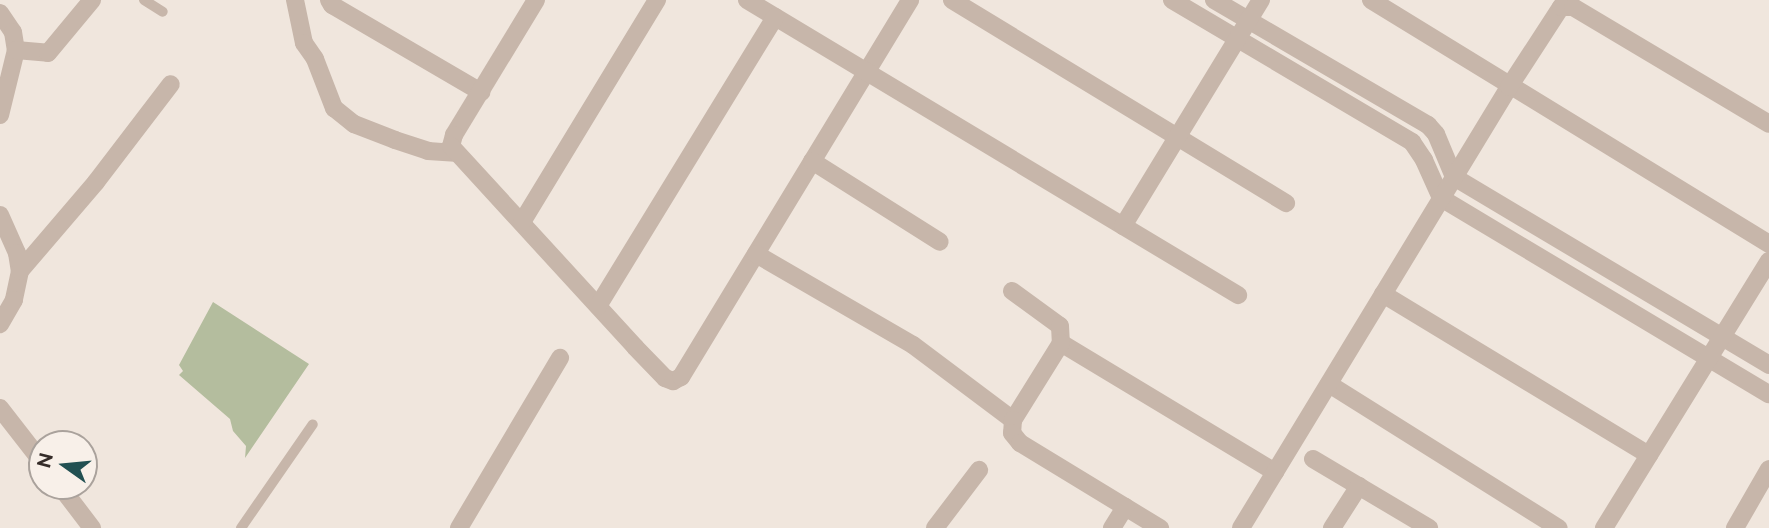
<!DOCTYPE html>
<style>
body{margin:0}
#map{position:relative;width:1769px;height:528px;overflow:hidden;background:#f0e6dd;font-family:Raleway,sans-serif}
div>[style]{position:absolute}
.green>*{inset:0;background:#b4bd9e}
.lane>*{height:10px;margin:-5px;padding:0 5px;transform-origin:5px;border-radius:5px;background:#c7b6aa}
.street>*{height:18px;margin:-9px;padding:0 9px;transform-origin:9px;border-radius:9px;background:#c7b6aa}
span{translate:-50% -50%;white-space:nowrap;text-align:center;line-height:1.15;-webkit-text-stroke:6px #f8f0e9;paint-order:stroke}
.north{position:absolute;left:28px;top:430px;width:70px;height:70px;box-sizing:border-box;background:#f8f0e9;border:2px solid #aaa29c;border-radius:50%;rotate:285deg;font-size:19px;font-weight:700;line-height:28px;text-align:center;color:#352c29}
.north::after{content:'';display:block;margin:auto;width:24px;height:32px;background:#225052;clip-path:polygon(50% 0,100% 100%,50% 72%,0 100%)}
</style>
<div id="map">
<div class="green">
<i style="clip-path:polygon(213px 302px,309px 364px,245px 458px,246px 446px,233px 431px,230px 419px,179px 375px,183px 371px,179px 365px)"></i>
</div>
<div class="lane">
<i style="left:144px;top:0;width:22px;rotate:32deg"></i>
<i style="left:241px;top:528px;width:126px;rotate:-55.3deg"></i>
</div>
<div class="street">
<i style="left:295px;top:0;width:44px;rotate:78.2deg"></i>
<i style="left:304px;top:43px;width:19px;rotate:55deg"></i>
<i style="left:315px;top:59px;width:53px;rotate:68.8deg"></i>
<i style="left:334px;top:108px;width:26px;rotate:39deg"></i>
<i style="left:354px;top:124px;width:44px;rotate:21.3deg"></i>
<i style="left:395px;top:140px;width:35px;rotate:18deg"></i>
<i style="left:428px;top:151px;width:27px;rotate:4deg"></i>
<i style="left:329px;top:0;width:6px;rotate:59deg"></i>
<i style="left:332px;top:5px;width:173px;rotate:30.3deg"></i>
<i style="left:536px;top:0;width:158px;rotate:121.3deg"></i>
<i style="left:454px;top:135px;width:11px;rotate:105deg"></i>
<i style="left:451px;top:146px;width:273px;rotate:47.5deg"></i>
<i style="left:635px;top:347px;width:43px;rotate:45.9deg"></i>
<i style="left:665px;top:378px;width:9px;rotate:21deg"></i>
<i style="left:673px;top:381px;width:9px;rotate:-27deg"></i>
<i style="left:681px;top:377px;width:441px;rotate:-58.7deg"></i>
<i style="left:747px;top:0;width:573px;rotate:31deg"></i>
<i style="left:952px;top:0;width:391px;rotate:31.3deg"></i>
<i style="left:1172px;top:0;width:279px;rotate:30.6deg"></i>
<i style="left:1412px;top:142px;width:22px;rotate:56deg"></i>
<i style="left:1424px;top:160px;width:42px;rotate:65.9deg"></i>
<i style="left:1441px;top:198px;width:382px;rotate:30.9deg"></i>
<i style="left:1214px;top:0;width:248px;rotate:30.3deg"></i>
<i style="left:1428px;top:125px;width:12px;rotate:48deg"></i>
<i style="left:1436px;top:134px;width:47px;rotate:67.3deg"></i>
<i style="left:1454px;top:177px;width:367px;rotate:30.8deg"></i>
<i style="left:1371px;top:0;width:467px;rotate:31.5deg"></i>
<i style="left:0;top:13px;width:23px;rotate:56deg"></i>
<i style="left:13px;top:32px;width:18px;rotate:81deg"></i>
<i style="left:16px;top:50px;width:67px;rotate:103.8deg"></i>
<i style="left:16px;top:50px;width:32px;rotate:5deg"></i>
<i style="left:48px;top:53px;width:69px;rotate:-50.3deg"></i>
<i style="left:812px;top:161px;width:151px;rotate:32.3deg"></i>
<i style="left:0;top:215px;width:42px;rotate:65.9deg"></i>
<i style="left:17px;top:253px;width:18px;rotate:81deg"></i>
<i style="left:20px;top:271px;width:30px;rotate:102deg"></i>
<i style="left:14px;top:300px;width:28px;rotate:120deg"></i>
<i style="left:522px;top:222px;width:260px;rotate:-58.7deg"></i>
<i style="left:1123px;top:226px;width:265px;rotate:-58.6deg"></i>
<i style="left:756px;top:254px;width:181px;rotate:30.1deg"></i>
<i style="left:913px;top:345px;width:125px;rotate:36.9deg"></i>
<i style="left:20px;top:271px;width:117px;rotate:-49.5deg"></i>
<i style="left:96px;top:182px;width:123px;rotate:-52.6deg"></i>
<i style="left:1012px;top:291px;width:59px;rotate:36.1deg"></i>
<i style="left:1060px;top:326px;width:17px;rotate:87deg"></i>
<i style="left:1061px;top:343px;width:250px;rotate:31.1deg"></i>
<i style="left:1383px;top:294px;width:311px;rotate:31.2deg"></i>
<i style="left:598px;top:306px;width:339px;rotate:-58.5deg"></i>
<i style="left:1061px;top:343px;width:91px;rotate:121.9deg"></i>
<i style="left:1013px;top:420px;width:13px;rotate:94deg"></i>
<i style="left:1012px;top:433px;width:13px;rotate:51deg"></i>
<i style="left:1020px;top:443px;width:164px;rotate:31.3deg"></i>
<i style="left:1329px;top:384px;width:271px;rotate:32.1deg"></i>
<i style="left:0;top:408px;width:68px;rotate:52.1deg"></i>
<i style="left:1313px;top:459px;width:135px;rotate:30.7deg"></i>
<i style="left:60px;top:486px;width:53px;rotate:52.7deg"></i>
<i style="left:459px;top:528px;width:198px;rotate:-59.3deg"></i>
<i style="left:935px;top:528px;width:73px;rotate:-52.8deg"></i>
<i style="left:1112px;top:528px;width:25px;rotate:-58deg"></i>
<i style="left:1241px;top:528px;width:516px;rotate:-58.71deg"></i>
<i style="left:1509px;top:87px;width:95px;rotate:-57deg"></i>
<i style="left:1561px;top:7px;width:12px"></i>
<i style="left:1573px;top:7px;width:228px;rotate:30.8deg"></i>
<i style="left:1332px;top:528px;width:50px;rotate:-57.3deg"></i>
<i style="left:1604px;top:528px;width:314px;rotate:-58.3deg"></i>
<i style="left:1735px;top:528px;width:68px;rotate:-60deg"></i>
</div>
<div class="north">N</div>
</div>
